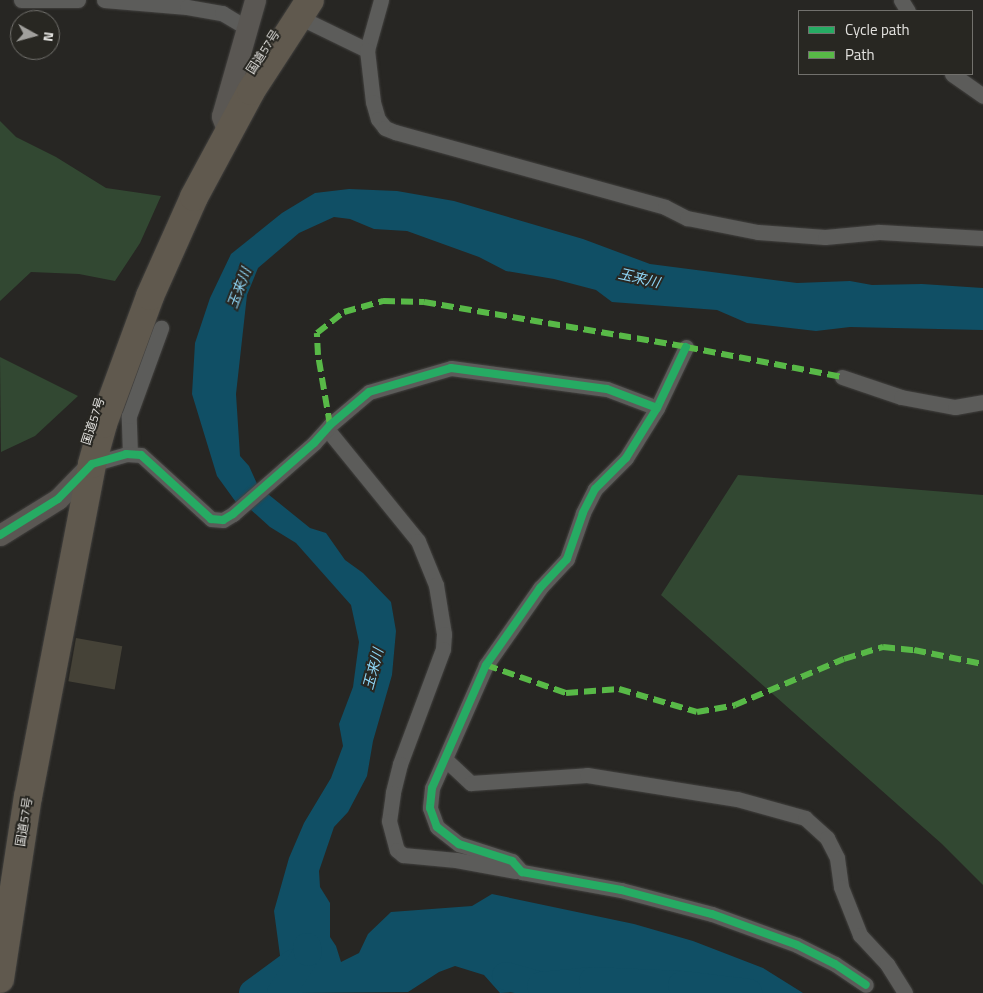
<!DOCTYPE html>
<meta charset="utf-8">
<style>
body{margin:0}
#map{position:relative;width:983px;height:993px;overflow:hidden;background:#272623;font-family:"Titillium Web","Noto Sans JP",sans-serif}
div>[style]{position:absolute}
.green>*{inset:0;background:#324832}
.water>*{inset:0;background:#104f65}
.river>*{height:28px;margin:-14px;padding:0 14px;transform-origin:14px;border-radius:14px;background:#104f65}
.building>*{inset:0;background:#454237;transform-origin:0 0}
.roads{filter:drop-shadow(0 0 1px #42413f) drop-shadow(0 0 1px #42413f)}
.street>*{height:15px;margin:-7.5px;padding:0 7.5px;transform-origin:7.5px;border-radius:7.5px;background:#5c5c5a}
.secondary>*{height:21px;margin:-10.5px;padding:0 10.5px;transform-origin:10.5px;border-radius:10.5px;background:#5a5753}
.highway>*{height:28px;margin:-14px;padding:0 14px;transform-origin:14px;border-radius:14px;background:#60594e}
.quiet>*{height:6px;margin-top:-3px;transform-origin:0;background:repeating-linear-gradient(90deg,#58b947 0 12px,transparent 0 18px)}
.cycleway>*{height:8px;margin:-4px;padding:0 4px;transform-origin:4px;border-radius:4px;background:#26ab63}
span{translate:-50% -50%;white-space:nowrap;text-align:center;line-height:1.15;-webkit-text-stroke:4px #282722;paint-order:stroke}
.street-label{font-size:12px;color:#e2e1de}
.water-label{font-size:14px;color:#8fd6f6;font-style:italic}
.legend{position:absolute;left:798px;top:10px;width:175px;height:65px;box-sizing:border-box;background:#282722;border:1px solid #72716d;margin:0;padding:6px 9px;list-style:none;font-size:15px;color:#e2e1de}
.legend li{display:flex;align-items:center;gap:10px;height:25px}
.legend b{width:25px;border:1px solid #72716d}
.north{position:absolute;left:10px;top:10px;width:50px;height:50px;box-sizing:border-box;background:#282722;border:1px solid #72716d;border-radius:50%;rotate:97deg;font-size:14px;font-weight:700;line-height:20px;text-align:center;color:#e2e1de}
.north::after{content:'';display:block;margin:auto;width:18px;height:22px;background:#a1a09d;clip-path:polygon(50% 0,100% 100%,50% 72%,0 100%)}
</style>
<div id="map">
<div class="green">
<i style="clip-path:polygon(0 121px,16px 137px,56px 157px,106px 188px,161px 196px,140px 243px,115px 281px,79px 274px,31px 272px,0 301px)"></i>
<i style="clip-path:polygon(0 357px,78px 396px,35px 436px,1px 452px)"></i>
<i style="clip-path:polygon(738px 475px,983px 495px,983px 885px,942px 844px,661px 595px)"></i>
</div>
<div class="water">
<i style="clip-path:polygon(349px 189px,397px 191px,454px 201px,583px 239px,650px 264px,797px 283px,850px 281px,872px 285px,922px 284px,983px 288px,983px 330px,850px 327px,816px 331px,747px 323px,717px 310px,612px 302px,596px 290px,554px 279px,506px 271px,479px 257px,407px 231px,374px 229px,350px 219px,334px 217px,299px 233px,258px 268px,247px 295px,236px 394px,240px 456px,249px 466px,258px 486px,310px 528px,326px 533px,345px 560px,363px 573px,391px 602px,396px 631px,392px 675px,373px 741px,367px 776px,348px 812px,334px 827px,319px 871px,320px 887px,330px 903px,330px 937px,336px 946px,341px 962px,359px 953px,368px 934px,391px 912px,472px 906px,492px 894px,634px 924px,693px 941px,763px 968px,803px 993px,726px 993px,712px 985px,688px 978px,666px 990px,637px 989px,601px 976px,571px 982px,545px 973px,539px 991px,500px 993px,484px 975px,455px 966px,439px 972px,408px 992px,298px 993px,295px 990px,281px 963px,274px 911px,289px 858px,304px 823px,331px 778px,343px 746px,339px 724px,353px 687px,359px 642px,351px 605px,296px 543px,270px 527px,250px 509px,238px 505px,217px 476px,192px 394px,195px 343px,210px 298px,231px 254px,282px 213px,315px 193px)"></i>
</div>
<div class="river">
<i style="left:506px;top:976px;width:36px;rotate:16deg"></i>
<i style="left:541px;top:986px;width:52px;rotate:-5.5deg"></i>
<i style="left:593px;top:981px;width:89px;rotate:2.6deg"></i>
<i style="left:682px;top:985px;width:67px;rotate:6.8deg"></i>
<i style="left:253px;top:993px;width:51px;rotate:-36.2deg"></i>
<i style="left:281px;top:993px;width:49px;rotate:-56.6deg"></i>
<i style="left:308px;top:952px;width:5px;rotate:-101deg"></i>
</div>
<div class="building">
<i style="left:76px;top:638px;width:47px;height:44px;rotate:10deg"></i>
</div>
<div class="roads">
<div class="street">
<i style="left:21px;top:0;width:57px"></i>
<i style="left:104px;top:0;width:83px;rotate:4.8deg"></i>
<i style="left:187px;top:7px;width:36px;rotate:10deg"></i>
<i style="left:222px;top:13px;width:29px;rotate:31deg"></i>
<i style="left:901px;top:0;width:13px;rotate:58deg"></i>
<i style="left:299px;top:17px;width:76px;rotate:25.9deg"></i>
<i style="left:367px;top:50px;width:52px;rotate:-74.4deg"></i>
<i style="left:367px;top:50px;width:52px;rotate:83.4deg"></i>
<i style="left:373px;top:102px;width:18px;rotate:74deg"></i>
<i style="left:378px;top:119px;width:11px;rotate:52deg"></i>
<i style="left:385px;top:128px;width:11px;rotate:22deg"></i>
<i style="left:395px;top:132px;width:280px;rotate:15.5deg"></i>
<i style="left:665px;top:207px;width:25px;rotate:27deg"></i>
<i style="left:687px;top:218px;width:72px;rotate:11.2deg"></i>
<i style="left:758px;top:232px;width:67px;rotate:4.3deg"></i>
<i style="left:825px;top:237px;width:54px;rotate:-5.3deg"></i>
<i style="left:879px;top:232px;width:104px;rotate:3.3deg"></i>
<i style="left:952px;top:74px;width:38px;rotate:35deg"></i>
<i style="left:686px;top:347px;width:68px;rotate:115.4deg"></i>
<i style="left:657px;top:408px;width:59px;rotate:121.8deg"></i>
<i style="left:626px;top:458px;width:44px;rotate:135deg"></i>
<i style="left:595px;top:489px;width:27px;rotate:117deg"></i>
<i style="left:583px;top:513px;width:49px;rotate:109.2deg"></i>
<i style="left:567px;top:559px;width:40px;rotate:133deg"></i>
<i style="left:540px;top:588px;width:94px;rotate:125deg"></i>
<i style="left:486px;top:665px;width:134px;rotate:113.7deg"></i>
<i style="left:432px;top:788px;width:20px;rotate:96deg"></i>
<i style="left:430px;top:808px;width:20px;rotate:70deg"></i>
<i style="left:437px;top:827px;width:28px;rotate:38deg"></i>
<i style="left:459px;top:844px;width:56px;rotate:17.8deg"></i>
<i style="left:512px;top:861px;width:15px;rotate:48deg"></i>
<i style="left:522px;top:872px;width:101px;rotate:10.3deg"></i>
<i style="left:621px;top:890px;width:94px;rotate:14.8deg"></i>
<i style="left:712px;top:914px;width:90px;rotate:20deg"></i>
<i style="left:797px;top:945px;width:42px;rotate:26.6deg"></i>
<i style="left:835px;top:964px;width:37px;rotate:34deg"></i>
<i style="left:842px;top:377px;width:62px;rotate:18.7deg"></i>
<i style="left:901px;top:397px;width:55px;rotate:10.5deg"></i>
<i style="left:955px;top:407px;width:28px;rotate:-10deg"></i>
<i style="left:327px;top:429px;width:144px;rotate:50.9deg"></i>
<i style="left:418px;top:541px;width:48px;rotate:67.8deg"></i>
<i style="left:436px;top:585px;width:50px;rotate:80.7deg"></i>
<i style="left:444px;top:634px;width:15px;rotate:94deg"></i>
<i style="left:443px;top:649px;width:123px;rotate:110.5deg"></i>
<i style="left:400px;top:764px;width:30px;rotate:104deg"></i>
<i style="left:393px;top:793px;width:28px;rotate:98deg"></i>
<i style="left:389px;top:821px;width:30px;rotate:75deg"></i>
<i style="left:397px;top:850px;width:8px;rotate:40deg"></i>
<i style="left:403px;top:855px;width:53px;rotate:5.4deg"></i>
<i style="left:456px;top:860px;width:61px;rotate:10.4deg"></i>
<i style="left:130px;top:454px;width:38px;rotate:-92deg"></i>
<i style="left:129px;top:416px;width:94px;rotate:-70deg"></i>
<i style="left:92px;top:464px;width:35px;rotate:-16deg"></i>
<i style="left:126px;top:454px;width:15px;rotate:4deg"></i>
<i style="left:141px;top:455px;width:95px;rotate:42.4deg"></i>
<i style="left:211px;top:519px;width:12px;rotate:5deg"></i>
<i style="left:223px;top:520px;width:12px;rotate:-31deg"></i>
<i style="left:233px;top:514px;width:108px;rotate:-41.2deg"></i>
<i style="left:314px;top:443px;width:24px;rotate:-48deg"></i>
<i style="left:330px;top:425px;width:51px;rotate:-40.2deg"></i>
<i style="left:369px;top:392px;width:85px;rotate:-16.3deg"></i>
<i style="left:451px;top:368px;width:157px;rotate:7.7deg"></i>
<i style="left:607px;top:389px;width:53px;rotate:20.8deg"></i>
<i style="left:446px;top:760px;width:34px;rotate:43deg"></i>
<i style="left:471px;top:783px;width:116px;rotate:-3.9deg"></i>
<i style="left:587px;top:775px;width:152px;rotate:9.1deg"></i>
<i style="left:737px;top:799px;width:71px;rotate:15.6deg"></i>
<i style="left:805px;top:818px;width:30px;rotate:42deg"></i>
<i style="left:827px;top:838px;width:22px;rotate:63deg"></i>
<i style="left:837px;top:858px;width:29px;rotate:82deg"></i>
<i style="left:841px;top:887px;width:52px;rotate:68.4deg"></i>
<i style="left:860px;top:935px;width:40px;rotate:47deg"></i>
<i style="left:887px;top:964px;width:34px;rotate:58deg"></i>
</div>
<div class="secondary">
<i style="left:228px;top:132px;width:17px;rotate:-111deg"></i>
<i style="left:222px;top:116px;width:121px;rotate:-74.1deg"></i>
<i style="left:0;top:535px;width:68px;rotate:-31.8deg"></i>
<i style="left:58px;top:499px;width:49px;rotate:-45.8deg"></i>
</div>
<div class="highway">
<i style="left:0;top:979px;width:184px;rotate:-81.3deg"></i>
<i style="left:28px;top:797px;width:339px;rotate:-79.1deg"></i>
<i style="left:92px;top:464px;width:41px;rotate:-74.6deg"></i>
<i style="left:103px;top:424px;width:136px;rotate:-69.8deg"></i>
<i style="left:150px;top:296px;width:108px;rotate:-66deg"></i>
<i style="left:194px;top:197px;width:120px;rotate:-61.7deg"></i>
<i style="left:251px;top:91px;width:108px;rotate:-57deg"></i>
</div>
</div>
<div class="quiet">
<i style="left:330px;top:425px;width:71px;rotate:-99.7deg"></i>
<i style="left:318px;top:355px;width:22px;rotate:-93deg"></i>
<i style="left:317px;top:333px;width:34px;rotate:-38deg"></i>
<i style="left:344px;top:312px;width:41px;rotate:-15.8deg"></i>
<i style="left:383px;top:301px;width:41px;rotate:1.4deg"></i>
<i style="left:424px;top:302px;width:266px;rotate:9.7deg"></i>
<i style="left:686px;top:347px;width:159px;rotate:10.9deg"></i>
<i style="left:486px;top:665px;width:85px;rotate:19.3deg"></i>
<i style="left:566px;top:693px;width:53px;rotate:-4.3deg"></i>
<i style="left:619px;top:689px;width:81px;rotate:16.4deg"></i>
<i style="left:697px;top:712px;width:39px;rotate:-10deg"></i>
<i style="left:735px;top:705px;width:118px;rotate:-22.9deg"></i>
<i style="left:844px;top:659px;width:41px;rotate:-17.1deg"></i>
<i style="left:883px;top:647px;width:31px;rotate:6deg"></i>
<i style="left:914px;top:650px;width:70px;rotate:11.5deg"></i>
</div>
<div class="cycleway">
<i style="left:686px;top:347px;width:68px;rotate:115.4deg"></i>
<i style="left:657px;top:408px;width:59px;rotate:121.8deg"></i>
<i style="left:626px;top:458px;width:44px;rotate:135deg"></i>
<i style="left:595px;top:489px;width:27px;rotate:117deg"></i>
<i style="left:583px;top:513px;width:49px;rotate:109.2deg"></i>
<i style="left:567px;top:559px;width:40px;rotate:133deg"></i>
<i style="left:540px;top:588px;width:94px;rotate:125deg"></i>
<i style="left:486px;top:665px;width:134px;rotate:113.7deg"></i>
<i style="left:432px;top:788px;width:20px;rotate:96deg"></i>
<i style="left:430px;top:808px;width:20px;rotate:70deg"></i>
<i style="left:437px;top:827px;width:28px;rotate:38deg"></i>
<i style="left:459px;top:844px;width:56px;rotate:17.8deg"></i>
<i style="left:512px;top:861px;width:15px;rotate:48deg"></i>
<i style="left:522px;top:872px;width:101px;rotate:10.3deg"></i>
<i style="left:621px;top:890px;width:94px;rotate:14.8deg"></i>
<i style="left:712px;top:914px;width:90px;rotate:20deg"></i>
<i style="left:797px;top:945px;width:42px;rotate:26.6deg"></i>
<i style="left:835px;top:964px;width:37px;rotate:34deg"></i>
<i style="left:0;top:535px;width:68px;rotate:-31.8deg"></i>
<i style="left:58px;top:499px;width:49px;rotate:-45.8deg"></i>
<i style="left:92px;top:464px;width:35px;rotate:-16deg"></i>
<i style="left:126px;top:454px;width:15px;rotate:4deg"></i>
<i style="left:141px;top:455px;width:95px;rotate:42.4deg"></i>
<i style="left:211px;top:519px;width:12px;rotate:5deg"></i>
<i style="left:223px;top:520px;width:12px;rotate:-31deg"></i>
<i style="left:233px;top:514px;width:108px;rotate:-41.2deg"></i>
<i style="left:314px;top:443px;width:24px;rotate:-48deg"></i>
<i style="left:330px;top:425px;width:51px;rotate:-40.2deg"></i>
<i style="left:369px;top:392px;width:85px;rotate:-16.3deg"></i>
<i style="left:451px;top:368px;width:157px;rotate:7.7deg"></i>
<i style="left:607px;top:389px;width:53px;rotate:20.8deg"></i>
</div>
<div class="street-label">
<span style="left:263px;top:52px;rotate:-57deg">国道57号</span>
<span style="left:93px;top:421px;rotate:-72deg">国道57号</span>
<span style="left:24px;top:822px;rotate:-81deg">国道57号</span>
</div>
<div class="water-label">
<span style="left:639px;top:278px;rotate:13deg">玉来川</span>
<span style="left:239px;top:288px;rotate:-69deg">玉来川</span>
<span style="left:373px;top:669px;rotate:-75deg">玉来川</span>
</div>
<ul class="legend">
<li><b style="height:6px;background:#26ab63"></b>Cycle path</li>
<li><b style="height:6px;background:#58b947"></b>Path</li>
</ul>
<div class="north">N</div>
</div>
